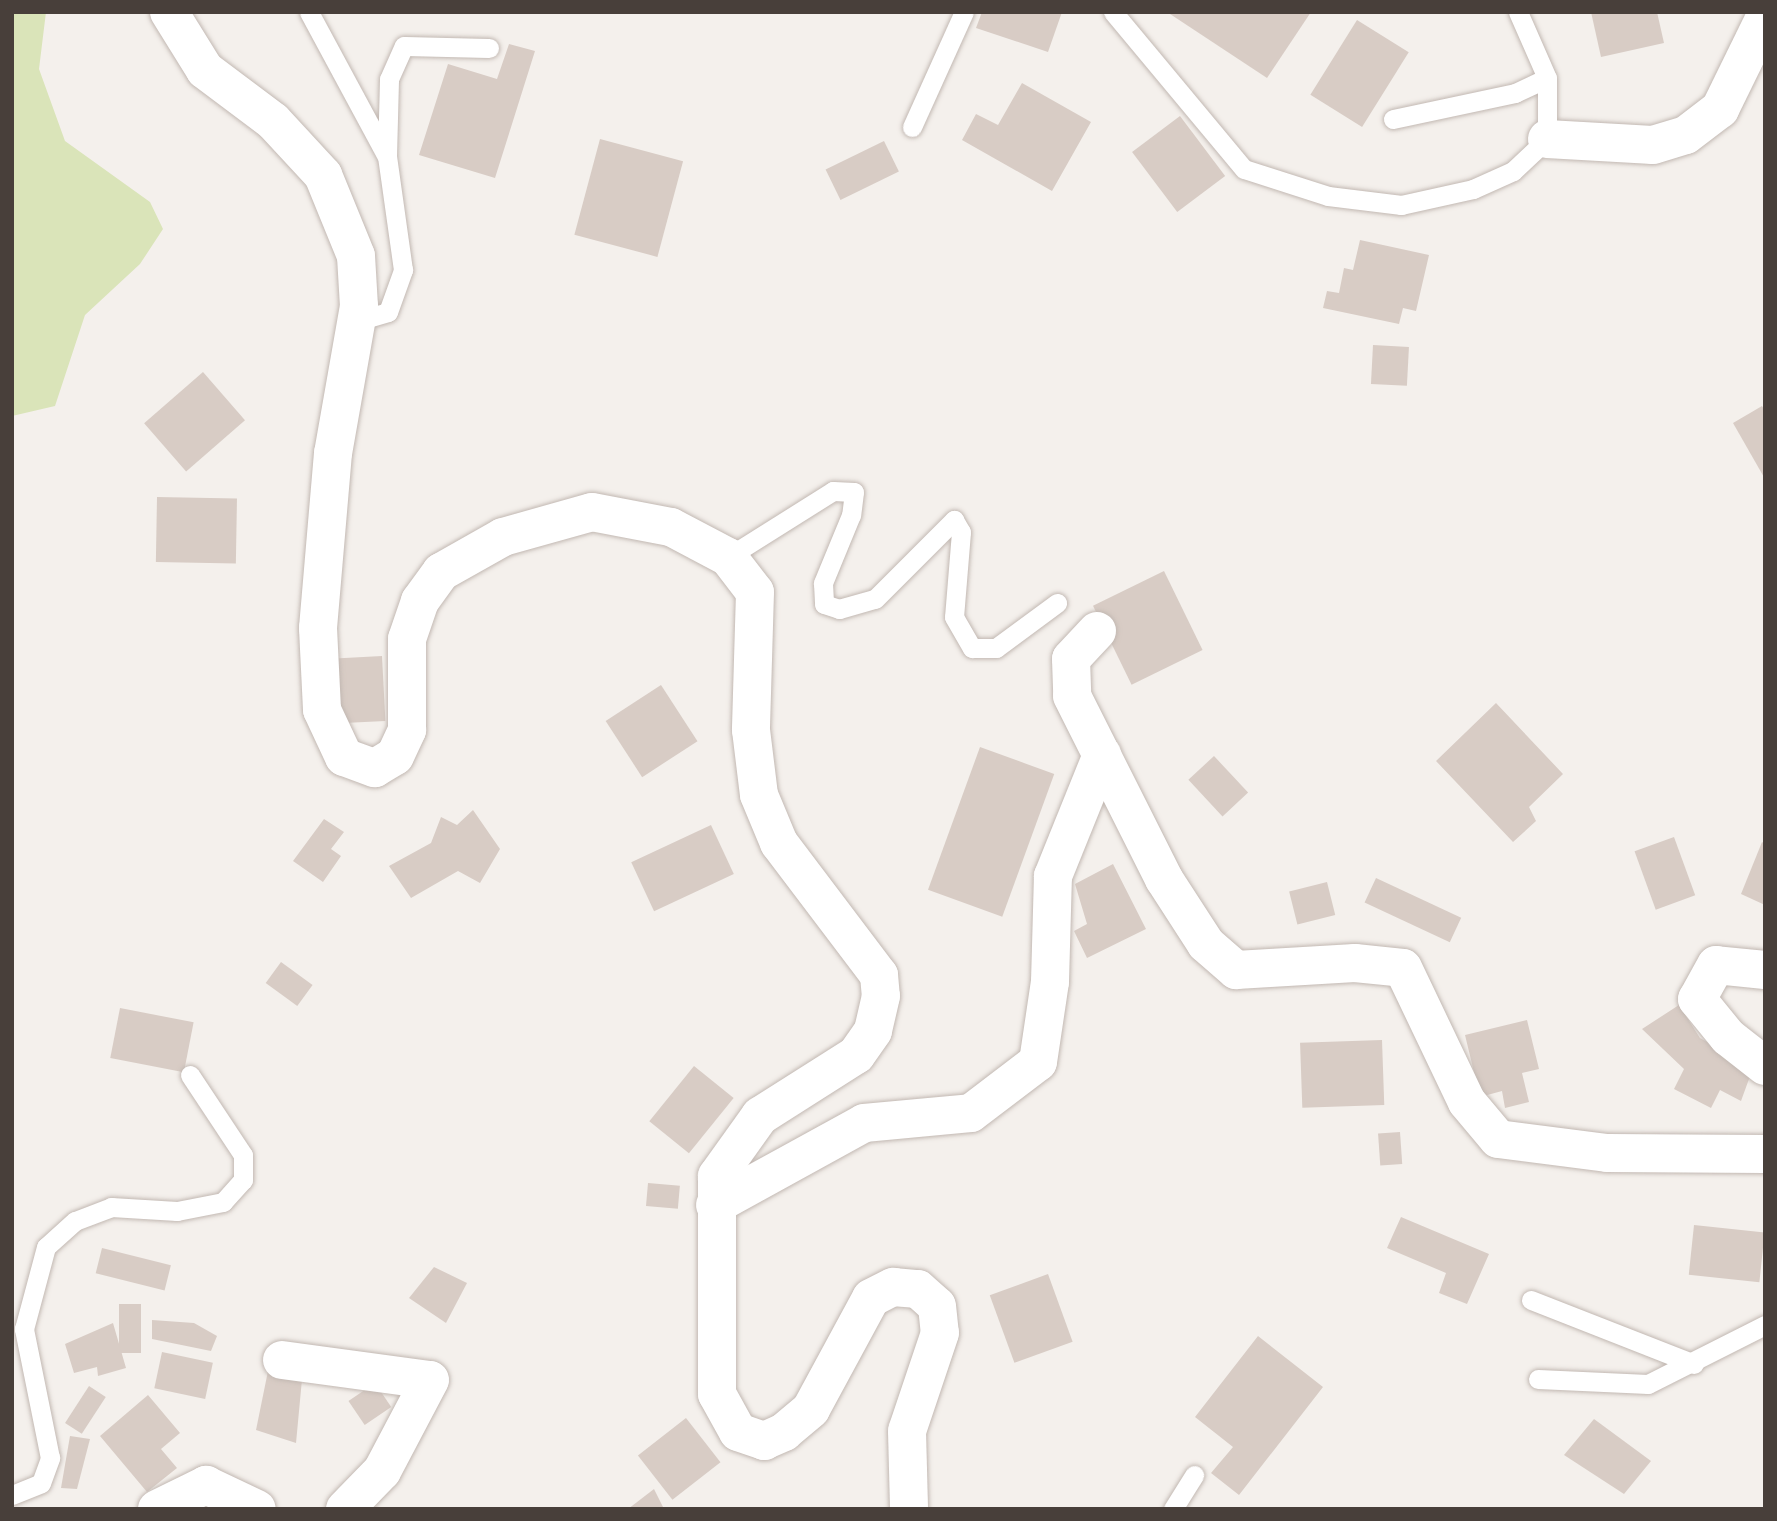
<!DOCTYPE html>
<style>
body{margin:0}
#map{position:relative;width:1777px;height:1521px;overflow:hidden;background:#f4f0ec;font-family:Signika,sans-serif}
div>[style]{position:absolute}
.green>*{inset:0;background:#dae4b9}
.building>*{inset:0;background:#d8ccc5;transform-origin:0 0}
.roads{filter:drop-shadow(0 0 2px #c2b8b2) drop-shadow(0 0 2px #c2b8b2)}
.lane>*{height:19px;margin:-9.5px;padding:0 9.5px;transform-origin:9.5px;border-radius:9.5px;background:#fff}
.street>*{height:38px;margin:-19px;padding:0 19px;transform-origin:19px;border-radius:19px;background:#fff}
span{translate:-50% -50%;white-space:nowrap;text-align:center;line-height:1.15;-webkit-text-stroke:5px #fff;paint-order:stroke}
.frame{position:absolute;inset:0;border:14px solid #483f3a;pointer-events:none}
</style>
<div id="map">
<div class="green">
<i style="clip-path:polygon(12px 12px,46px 12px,39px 69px,65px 141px,150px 202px,163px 229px,140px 264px,85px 315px,55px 406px,12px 416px)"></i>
</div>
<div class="building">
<i style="clip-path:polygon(982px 12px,1062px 12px,1048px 52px,976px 28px)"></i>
<i style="clip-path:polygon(1167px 12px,1311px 12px,1267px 78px)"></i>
<i style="clip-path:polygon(1591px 12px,1657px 12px,1664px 43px,1601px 57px)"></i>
<i style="left:1357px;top:20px;width:61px;height:88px;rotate:32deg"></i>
<i style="clip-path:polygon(509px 44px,535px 51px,495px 178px,419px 155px,448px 64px,497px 79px)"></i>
<i style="clip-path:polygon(1022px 83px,1091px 122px,1052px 191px,962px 140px,976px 114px,998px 125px)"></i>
<i style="left:1180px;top:116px;width:75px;height:60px;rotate:53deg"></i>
<i style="left:600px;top:139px;width:86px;height:99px;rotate:15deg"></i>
<i style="left:884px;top:141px;width:34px;height:65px;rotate:64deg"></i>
<i style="clip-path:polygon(1360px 240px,1429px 255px,1416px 311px,1403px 308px,1399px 324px,1323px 308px,1327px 291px,1339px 293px,1344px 268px,1353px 270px)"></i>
<i style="left:1373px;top:345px;width:36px;height:39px;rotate:3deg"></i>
<i style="left:203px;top:372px;width:64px;height:78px;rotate:49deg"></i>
<i style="clip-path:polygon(1762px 406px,1765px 411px,1765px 479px,1733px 423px)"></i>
<i style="left:157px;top:497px;width:80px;height:65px;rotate:1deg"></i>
<i style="left:1164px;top:571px;width:88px;height:79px;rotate:64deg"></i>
<i style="left:382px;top:656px;width:65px;height:47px;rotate:87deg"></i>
<i style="left:661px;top:685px;width:67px;height:66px;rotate:57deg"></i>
<i style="clip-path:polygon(1496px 703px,1563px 774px,1529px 807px,1536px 821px,1513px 842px,1436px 761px)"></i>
<i style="left:980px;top:747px;width:79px;height:152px;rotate:20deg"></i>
<i style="left:1214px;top:756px;width:50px;height:35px;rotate:47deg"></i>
<i style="clip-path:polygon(473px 810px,500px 849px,480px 883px,458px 871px,411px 898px,389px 866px,431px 843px,441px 817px,457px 825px)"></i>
<i style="clip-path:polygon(324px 819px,344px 832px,331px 849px,341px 856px,323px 882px,293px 861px)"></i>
<i style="left:711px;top:825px;width:54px;height:88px;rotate:65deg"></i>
<i style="left:1674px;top:837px;width:62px;height:42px;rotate:70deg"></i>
<i style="clip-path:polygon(1762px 842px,1765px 844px,1765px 905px,1741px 894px)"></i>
<i style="clip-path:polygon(1113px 864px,1146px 929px,1087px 958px,1074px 931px,1087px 924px,1075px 884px)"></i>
<i style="left:1376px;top:878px;width:94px;height:27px;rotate:25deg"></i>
<i style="left:1327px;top:882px;width:34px;height:39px;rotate:76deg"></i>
<i style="left:281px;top:962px;width:39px;height:26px;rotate:36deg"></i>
<i style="clip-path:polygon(1679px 1005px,1700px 1038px,1753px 1068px,1741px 1101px,1720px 1090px,1711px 1108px,1674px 1089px,1684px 1069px,1642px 1029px)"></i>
<i style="left:120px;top:1008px;width:75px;height:51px;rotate:11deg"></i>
<i style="clip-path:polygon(1527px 1020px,1539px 1069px,1522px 1073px,1529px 1102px,1505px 1108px,1502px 1091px,1480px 1097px,1465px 1035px)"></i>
<i style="left:1382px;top:1040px;width:65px;height:82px;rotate:88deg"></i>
<i style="left:694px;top:1066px;width:51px;height:71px;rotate:39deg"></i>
<i style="left:1400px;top:1132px;width:32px;height:22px;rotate:86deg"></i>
<i style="left:648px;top:1183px;width:32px;height:23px;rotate:5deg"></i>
<i style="clip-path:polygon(1401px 1217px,1489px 1254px,1467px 1304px,1439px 1293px,1446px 1273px,1387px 1248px)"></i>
<i style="left:1694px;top:1225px;width:71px;height:50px;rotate:6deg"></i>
<i style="left:102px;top:1248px;width:71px;height:26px;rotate:14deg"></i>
<i style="clip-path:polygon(434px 1267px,467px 1283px,446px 1323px,409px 1298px)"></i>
<i style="left:1048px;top:1274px;width:72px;height:62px;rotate:70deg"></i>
<i style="left:119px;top:1304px;width:22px;height:49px"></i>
<i style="clip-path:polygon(152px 1320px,194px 1323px,217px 1336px,211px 1351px,152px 1339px)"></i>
<i style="clip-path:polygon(113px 1323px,126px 1368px,98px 1376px,97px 1367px,74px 1373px,65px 1344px)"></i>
<i style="clip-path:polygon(1258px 1336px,1323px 1387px,1239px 1495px,1211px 1473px,1233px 1447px,1195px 1417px)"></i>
<i style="left:162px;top:1352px;width:52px;height:37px;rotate:12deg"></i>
<i style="clip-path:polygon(268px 1371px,302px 1379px,296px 1443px,256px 1430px)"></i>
<i style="left:375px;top:1383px;width:29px;height:32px;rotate:56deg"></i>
<i style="left:89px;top:1386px;width:20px;height:44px;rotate:33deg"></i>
<i style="clip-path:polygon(148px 1395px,180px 1433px,161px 1449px,177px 1468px,147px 1492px,100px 1436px)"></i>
<i style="left:686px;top:1418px;width:56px;height:61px;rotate:52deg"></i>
<i style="clip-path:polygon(1594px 1419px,1651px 1461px,1624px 1494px,1564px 1455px)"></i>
<i style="clip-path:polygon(70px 1436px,90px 1439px,77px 1489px,61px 1488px)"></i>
<i style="clip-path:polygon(654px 1489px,664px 1509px,628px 1509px)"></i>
</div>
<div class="roads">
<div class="lane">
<i style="left:309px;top:12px;width:162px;rotate:61.7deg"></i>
<i style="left:1113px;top:12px;width:204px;rotate:50.2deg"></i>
<i style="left:1244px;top:169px;width:88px;rotate:17.8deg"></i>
<i style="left:1328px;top:196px;width:74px;rotate:7deg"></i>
<i style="left:1401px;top:205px;width:74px;rotate:-12.5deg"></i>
<i style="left:1473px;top:189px;width:44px;rotate:-24.2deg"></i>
<i style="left:1513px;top:171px;width:47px;rotate:-43.3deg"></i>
<i style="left:1547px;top:139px;width:61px;rotate:-90deg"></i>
<i style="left:1547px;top:78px;width:72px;rotate:-113.7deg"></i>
<i style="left:1393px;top:119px;width:125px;rotate:-12deg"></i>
<i style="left:1515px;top:93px;width:35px;rotate:-25deg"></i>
<i style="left:912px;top:127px;width:126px;rotate:-65.7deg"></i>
<i style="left:357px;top:321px;width:32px;rotate:-16deg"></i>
<i style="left:388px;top:312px;width:45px;rotate:-70.3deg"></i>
<i style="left:403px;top:270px;width:115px;rotate:-98deg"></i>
<i style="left:387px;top:156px;width:77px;rotate:-88.5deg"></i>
<i style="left:389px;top:79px;width:36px;rotate:-66deg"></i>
<i style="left:404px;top:46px;width:85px;rotate:1.3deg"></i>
<i style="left:728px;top:557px;width:124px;rotate:-32.2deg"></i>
<i style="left:833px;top:491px;width:21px;rotate:3deg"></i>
<i style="left:854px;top:492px;width:23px;rotate:97deg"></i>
<i style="left:851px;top:515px;width:74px;rotate:112.4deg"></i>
<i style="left:823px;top:583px;width:21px;rotate:87deg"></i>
<i style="left:824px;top:604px;width:16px;rotate:18deg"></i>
<i style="left:839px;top:609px;width:37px;rotate:-16deg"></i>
<i style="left:875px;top:599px;width:112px;rotate:-45deg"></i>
<i style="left:954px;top:520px;width:14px;rotate:60deg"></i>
<i style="left:961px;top:532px;width:85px;rotate:94.7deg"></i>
<i style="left:954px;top:617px;width:36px;rotate:60deg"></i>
<i style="left:972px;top:648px;width:24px"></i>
<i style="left:996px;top:648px;width:76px;rotate:-36.4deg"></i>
<i style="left:1531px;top:1300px;width:175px;rotate:21.4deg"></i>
<i style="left:1538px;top:1379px;width:110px;rotate:2.6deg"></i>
<i style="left:1648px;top:1384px;width:131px;rotate:-26.8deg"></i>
<i style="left:12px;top:1495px;width:31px;rotate:-22deg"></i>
<i style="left:41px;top:1483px;width:27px;rotate:-70deg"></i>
<i style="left:50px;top:1458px;width:132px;rotate:-101.4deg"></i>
<i style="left:24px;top:1329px;width:85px;rotate:-75deg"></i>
<i style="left:46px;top:1247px;width:39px;rotate:-42deg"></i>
<i style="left:75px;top:1221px;width:39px;rotate:-21deg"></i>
<i style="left:111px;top:1207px;width:66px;rotate:3.5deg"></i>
<i style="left:177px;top:1211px;width:47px;rotate:-11.1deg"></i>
<i style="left:223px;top:1202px;width:30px;rotate:-48deg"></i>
<i style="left:243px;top:1180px;width:25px;rotate:-90deg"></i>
<i style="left:243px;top:1155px;width:96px;rotate:-123.5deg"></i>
<i style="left:1173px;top:1509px;width:40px;rotate:-58deg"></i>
</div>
<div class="street">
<i style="left:169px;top:12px;width:68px;rotate:58.2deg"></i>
<i style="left:205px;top:70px;width:85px;rotate:36.9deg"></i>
<i style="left:273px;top:121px;width:74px;rotate:47.2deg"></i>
<i style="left:323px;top:175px;width:87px;rotate:67.8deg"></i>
<i style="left:356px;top:256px;width:50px;rotate:86.6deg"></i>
<i style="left:359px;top:306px;width:149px;rotate:100deg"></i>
<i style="left:333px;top:453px;width:176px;rotate:94.9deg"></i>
<i style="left:318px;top:628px;width:82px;rotate:87.2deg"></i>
<i style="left:322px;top:710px;width:52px;rotate:64.9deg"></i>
<i style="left:344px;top:757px;width:33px;rotate:20deg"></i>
<i style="left:375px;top:768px;width:23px;rotate:-31deg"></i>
<i style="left:395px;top:756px;width:29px;rotate:-65deg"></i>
<i style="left:407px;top:730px;width:91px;rotate:-90deg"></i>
<i style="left:407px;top:639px;width:40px;rotate:-71.1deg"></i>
<i style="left:420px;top:601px;width:36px;rotate:-54deg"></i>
<i style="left:441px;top:572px;width:71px;rotate:-29.4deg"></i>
<i style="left:503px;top:537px;width:92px;rotate:-15.7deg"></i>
<i style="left:592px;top:512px;width:80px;rotate:10.8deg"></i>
<i style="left:671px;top:527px;width:64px;rotate:27.8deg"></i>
<i style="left:728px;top:557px;width:44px;rotate:52.4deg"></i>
<i style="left:755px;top:592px;width:138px;rotate:91.7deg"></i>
<i style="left:751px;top:730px;width:65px;rotate:83deg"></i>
<i style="left:759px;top:795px;width:52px;rotate:67.4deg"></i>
<i style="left:779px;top:843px;width:166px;rotate:52.9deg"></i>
<i style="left:879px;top:975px;width:21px;rotate:85deg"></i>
<i style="left:881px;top:996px;width:36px;rotate:103deg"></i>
<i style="left:873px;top:1031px;width:29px;rotate:125deg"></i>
<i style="left:856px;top:1055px;width:114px;rotate:147.6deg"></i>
<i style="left:760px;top:1116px;width:74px;rotate:125.6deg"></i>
<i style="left:717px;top:1176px;width:218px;rotate:90deg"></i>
<i style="left:717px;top:1394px;width:43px;rotate:61.1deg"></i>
<i style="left:738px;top:1432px;width:28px;rotate:19deg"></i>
<i style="left:764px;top:1441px;width:22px;rotate:-24deg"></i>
<i style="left:784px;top:1432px;width:35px;rotate:-40deg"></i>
<i style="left:811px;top:1409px;width:126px;rotate:-61.6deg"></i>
<i style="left:871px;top:1298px;width:25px;rotate:-27deg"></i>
<i style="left:893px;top:1287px;width:25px;rotate:5deg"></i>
<i style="left:918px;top:1289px;width:25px;rotate:42deg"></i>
<i style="left:937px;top:1306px;width:27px;rotate:84deg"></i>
<i style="left:940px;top:1333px;width:103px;rotate:108.6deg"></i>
<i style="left:907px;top:1431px;width:78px;rotate:88.5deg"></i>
<i style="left:1547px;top:139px;width:106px;rotate:3.2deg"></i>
<i style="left:1653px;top:145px;width:34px;rotate:-17deg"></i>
<i style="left:1686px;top:135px;width:43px;rotate:-37.4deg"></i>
<i style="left:1720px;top:109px;width:102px;rotate:-63.9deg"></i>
<i style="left:1097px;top:631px;width:38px;rotate:133deg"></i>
<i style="left:1071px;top:659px;width:37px;rotate:88deg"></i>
<i style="left:1072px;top:696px;width:205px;rotate:63.3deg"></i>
<i style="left:1164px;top:879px;width:77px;rotate:57.1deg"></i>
<i style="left:1206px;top:944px;width:40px;rotate:41deg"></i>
<i style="left:1236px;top:970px;width:119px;rotate:-3.4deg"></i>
<i style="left:1355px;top:963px;width:48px;rotate:5.9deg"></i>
<i style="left:1403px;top:968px;width:148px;rotate:64.5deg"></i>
<i style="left:1467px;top:1102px;width:48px;rotate:50deg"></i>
<i style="left:1498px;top:1139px;width:110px;rotate:7.3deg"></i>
<i style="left:1607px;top:1153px;width:158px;rotate:0.4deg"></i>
<i style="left:1765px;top:970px;width:49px;rotate:-174.2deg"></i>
<i style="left:1716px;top:965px;width:39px;rotate:119deg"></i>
<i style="left:1697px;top:999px;width:49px;rotate:50.8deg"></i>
<i style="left:1728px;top:1037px;width:47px;rotate:38.1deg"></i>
<i style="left:715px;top:1205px;width:170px;rotate:-28.8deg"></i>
<i style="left:864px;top:1123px;width:107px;rotate:-5.3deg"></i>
<i style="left:971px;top:1113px;width:84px;rotate:-37.3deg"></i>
<i style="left:1038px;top:1062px;width:81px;rotate:-81.5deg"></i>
<i style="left:1050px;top:982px;width:106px;rotate:-88.4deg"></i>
<i style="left:1053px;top:876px;width:131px;rotate:-68deg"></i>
<i style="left:282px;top:1360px;width:149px;rotate:7.7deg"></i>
<i style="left:430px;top:1380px;width:103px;rotate:117.8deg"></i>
<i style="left:382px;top:1471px;width:53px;rotate:134.2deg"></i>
<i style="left:157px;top:1509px;width:55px;rotate:-26.1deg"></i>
<i style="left:206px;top:1485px;width:56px;rotate:25.2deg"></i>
</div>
</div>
<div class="frame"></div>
</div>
